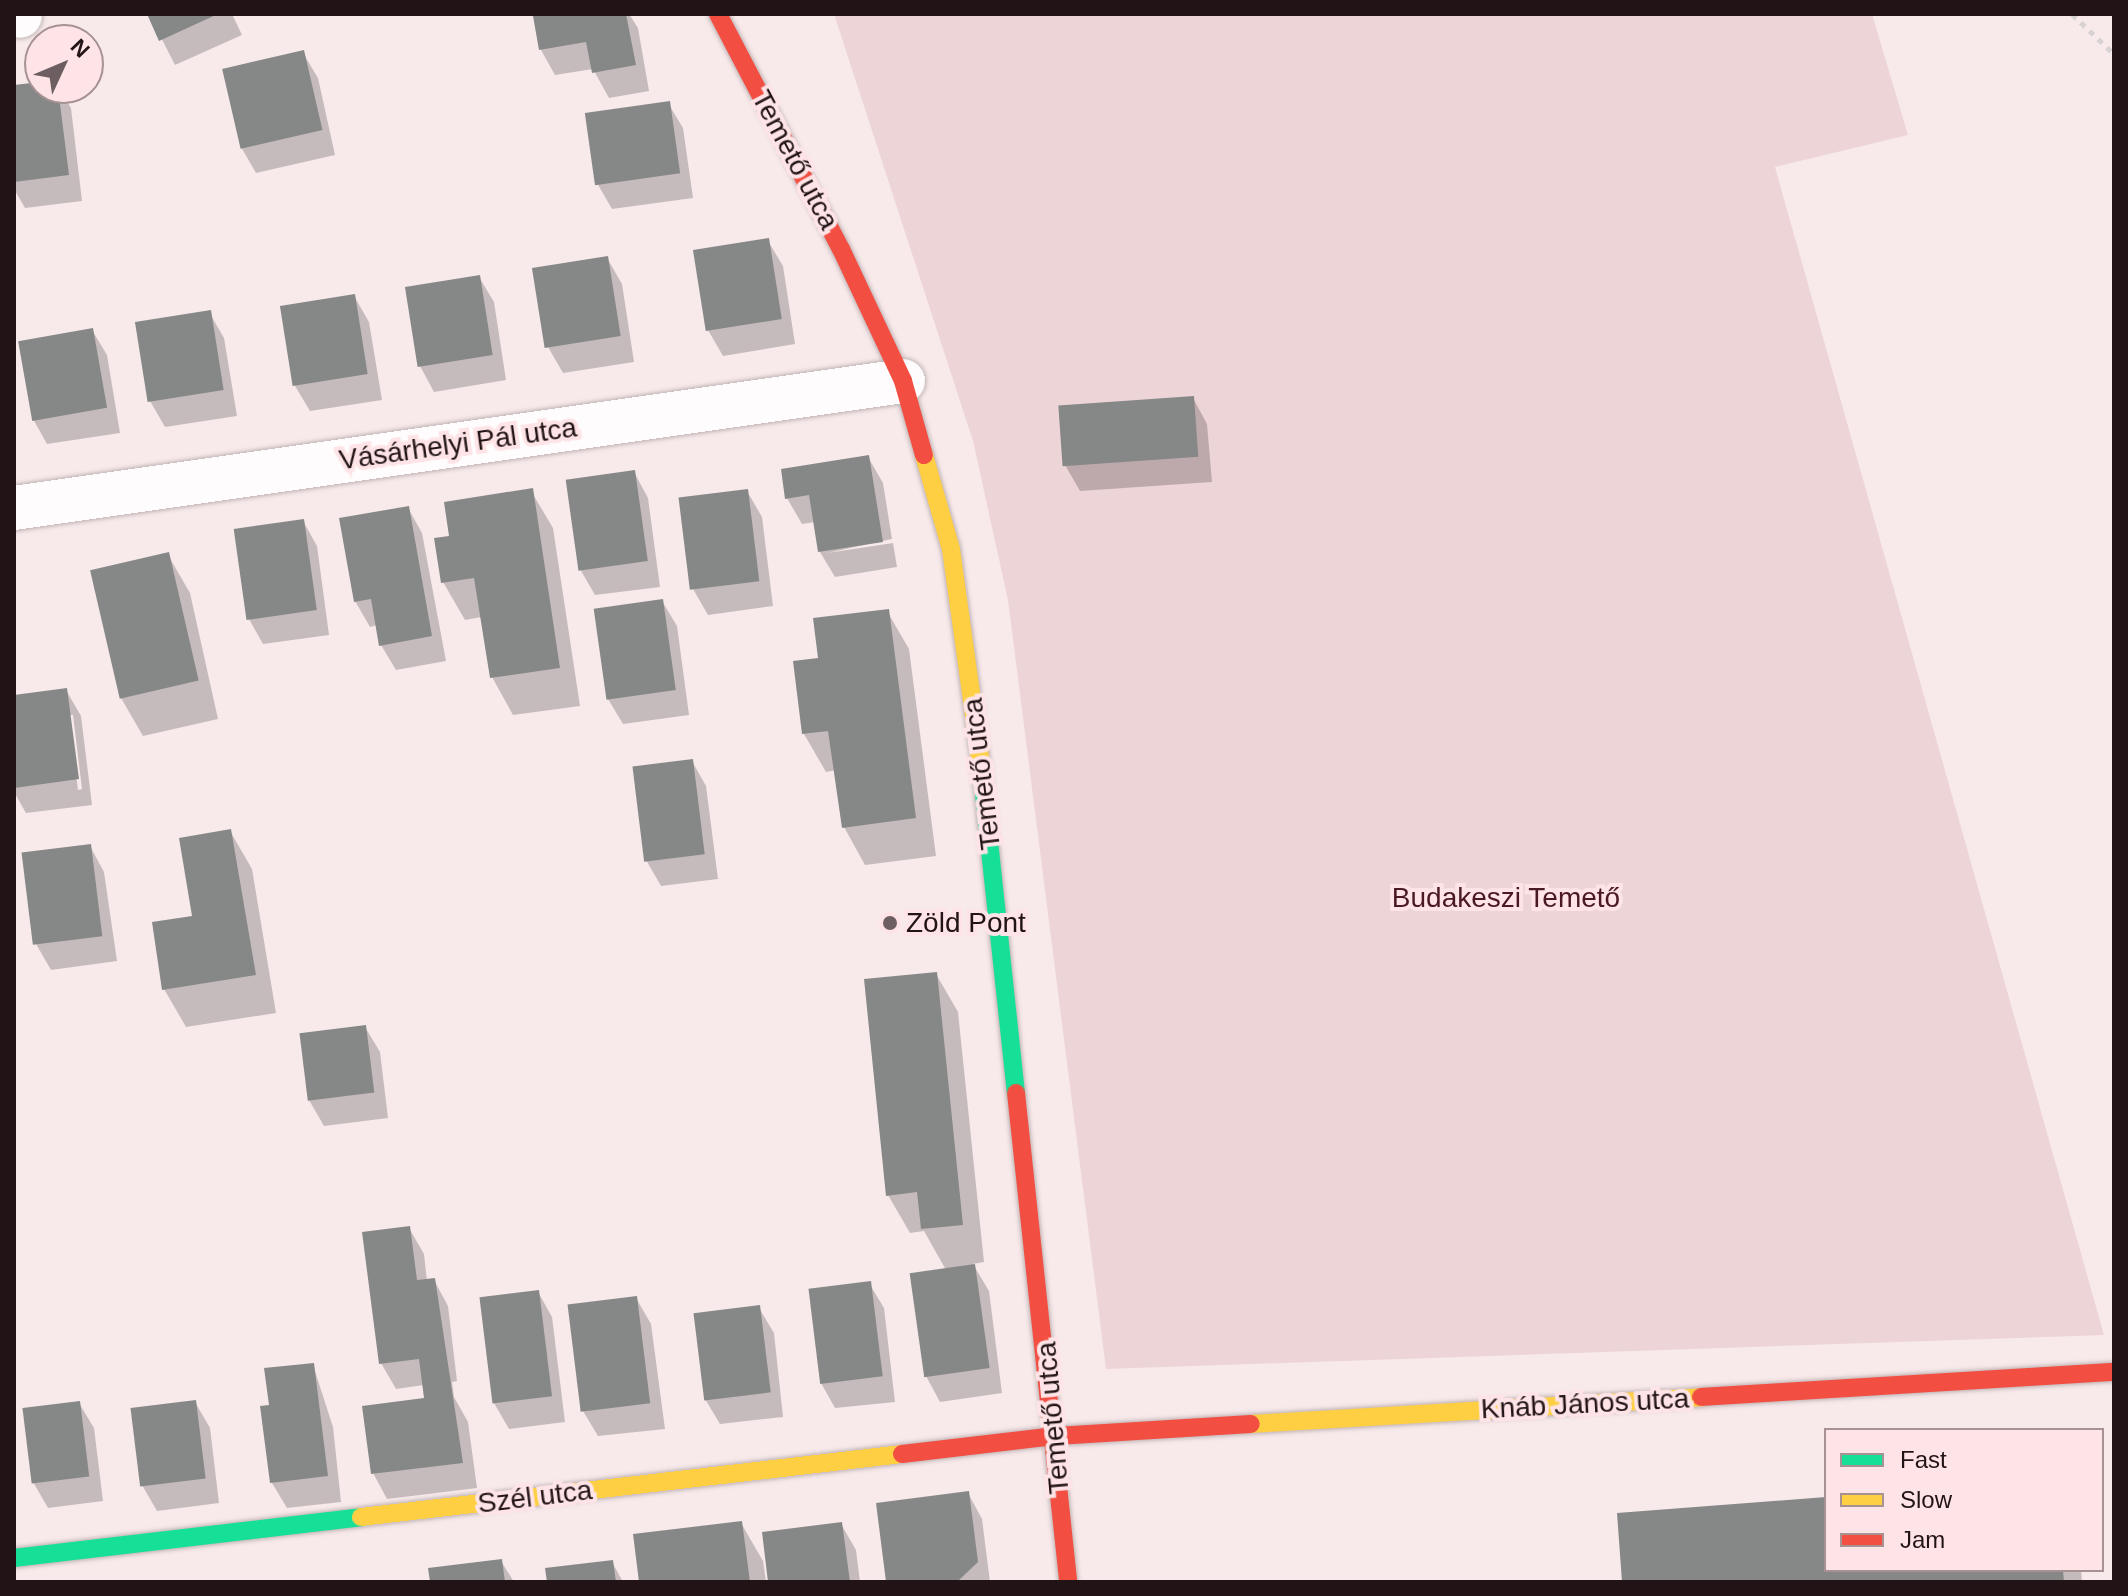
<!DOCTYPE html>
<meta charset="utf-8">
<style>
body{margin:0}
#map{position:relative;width:2128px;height:1596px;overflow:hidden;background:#f8eaeb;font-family:Helvetica,sans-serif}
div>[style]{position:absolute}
.green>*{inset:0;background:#edd4d7}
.shadow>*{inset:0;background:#0003}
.building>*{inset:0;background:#868887;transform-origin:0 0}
.path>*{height:5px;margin-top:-2.5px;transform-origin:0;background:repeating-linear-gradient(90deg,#d7d3d3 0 6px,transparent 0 12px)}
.roads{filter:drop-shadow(0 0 2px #c1b4b5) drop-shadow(0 0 2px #c1b4b5)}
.street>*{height:44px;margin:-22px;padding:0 22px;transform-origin:22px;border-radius:22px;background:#fefcfc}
.fast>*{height:18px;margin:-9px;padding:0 9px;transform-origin:9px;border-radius:9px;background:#16e098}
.slow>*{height:18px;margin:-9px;padding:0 9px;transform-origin:9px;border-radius:9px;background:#ffcf43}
.jam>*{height:18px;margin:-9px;padding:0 9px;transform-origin:9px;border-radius:9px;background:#f24e42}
.dots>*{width:22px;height:22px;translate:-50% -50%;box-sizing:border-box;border:4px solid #fee4e7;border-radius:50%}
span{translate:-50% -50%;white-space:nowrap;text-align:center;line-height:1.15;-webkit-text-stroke:8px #fee4e7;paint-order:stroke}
.street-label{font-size:28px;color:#221416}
.park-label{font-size:28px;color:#4a1924}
.poi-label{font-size:28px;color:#221416}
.left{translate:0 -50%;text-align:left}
.frame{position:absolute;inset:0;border:16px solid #221416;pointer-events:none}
.legend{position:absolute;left:1824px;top:1428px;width:280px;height:144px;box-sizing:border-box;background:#fee4e7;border:2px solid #a69193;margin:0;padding:10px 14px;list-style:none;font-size:24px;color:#221416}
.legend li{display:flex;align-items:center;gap:16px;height:40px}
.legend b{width:40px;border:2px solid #a69193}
.north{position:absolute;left:24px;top:24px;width:80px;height:80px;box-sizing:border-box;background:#fee4e7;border:2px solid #a69193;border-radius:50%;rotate:46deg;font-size:22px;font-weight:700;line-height:32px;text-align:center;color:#221416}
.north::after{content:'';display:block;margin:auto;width:28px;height:36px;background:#6d5f61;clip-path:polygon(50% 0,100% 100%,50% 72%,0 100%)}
</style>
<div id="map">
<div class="green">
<i style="clip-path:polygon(834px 14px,1872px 14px,1908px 135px,1775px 167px,2104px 1335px,1106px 1369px,1008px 600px,973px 441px)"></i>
</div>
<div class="shadow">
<i style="clip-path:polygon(149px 14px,232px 14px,242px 35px,175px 65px)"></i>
<i style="clip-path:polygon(557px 14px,629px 14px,638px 28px,649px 91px,609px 98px,593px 69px,555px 75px,541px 50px)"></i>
<i style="clip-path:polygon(303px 53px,318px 78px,335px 155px,256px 173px,241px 147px)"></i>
<i style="clip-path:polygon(40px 84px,59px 88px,71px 108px,82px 201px,25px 208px,14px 189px,14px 88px)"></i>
<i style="clip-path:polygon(668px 103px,683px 128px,693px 198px,612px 209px,597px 183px)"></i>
<i style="clip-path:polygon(768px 241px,783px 266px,795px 344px,723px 356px,708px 330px)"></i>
<i style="clip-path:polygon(607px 258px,622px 284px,634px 362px,563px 373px,548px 347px)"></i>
<i style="clip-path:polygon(479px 277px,494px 302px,506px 380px,434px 392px,420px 366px)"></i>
<i style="clip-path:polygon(354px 296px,369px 322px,382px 400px,310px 411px,295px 386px)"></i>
<i style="clip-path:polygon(209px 312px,224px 338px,237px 416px,165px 427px,150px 401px)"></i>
<i style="clip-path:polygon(92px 330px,107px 355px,120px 433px,47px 444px,33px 419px)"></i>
<i style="clip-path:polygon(1193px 398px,1207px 424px,1212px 482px,1080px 491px,1065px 465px)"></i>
<i style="clip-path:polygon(868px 457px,883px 483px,892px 539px,827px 553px,893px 543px,897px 567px,835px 577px,820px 552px,815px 522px,802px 524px,787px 498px)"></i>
<i style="clip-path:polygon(634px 472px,648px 498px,660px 587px,595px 595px,580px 569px)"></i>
<i style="clip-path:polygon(531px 491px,553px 528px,580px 706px,513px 715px,492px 677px,482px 617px,465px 620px,443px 582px,452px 538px)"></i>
<i style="clip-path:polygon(747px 491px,762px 517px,773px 606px,708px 615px,693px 589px)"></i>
<i style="clip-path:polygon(408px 508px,422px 533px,446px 661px,396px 670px,381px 645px,377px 625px,370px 627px,355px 601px)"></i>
<i style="clip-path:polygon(303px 521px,317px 546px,329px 635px,263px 644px,249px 619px)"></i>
<i style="clip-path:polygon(168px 555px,190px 593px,218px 719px,143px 736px,121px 698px)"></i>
<i style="clip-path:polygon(662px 601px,677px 626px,689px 715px,623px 724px,608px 699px,596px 610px)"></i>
<i style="clip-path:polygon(887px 611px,909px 649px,936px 856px,865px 865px,844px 827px,836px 770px,826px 772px,804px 734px,796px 663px,821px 660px)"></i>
<i style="clip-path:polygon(evenodd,66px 690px,81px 716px,92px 805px,26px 813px,14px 792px,14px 697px,66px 690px,69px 715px,73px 715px,82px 789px,78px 790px,69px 715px)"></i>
<i style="clip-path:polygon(692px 761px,706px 786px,718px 879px,661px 886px,646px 860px)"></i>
<i style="clip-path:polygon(230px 831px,252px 869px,276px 1013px,186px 1027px,164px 989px)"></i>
<i style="clip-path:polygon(90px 846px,104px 872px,117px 961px,51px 970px,36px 944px)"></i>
<i style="clip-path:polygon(936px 974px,958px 1012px,984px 1262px,973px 1264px,989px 1291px,1002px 1393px,940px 1402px,926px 1376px,946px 1270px,924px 1231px,910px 1233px,888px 1195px)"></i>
<i style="clip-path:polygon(365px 1027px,380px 1052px,388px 1118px,324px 1126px,309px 1100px)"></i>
<i style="clip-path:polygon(409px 1228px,424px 1254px,427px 1281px,434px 1280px,448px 1306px,457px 1381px,452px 1382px,454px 1397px,468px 1422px,477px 1488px,387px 1499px,373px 1473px,428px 1400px,424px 1385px,396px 1389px,381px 1363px)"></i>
<i style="clip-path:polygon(869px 1283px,884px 1308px,895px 1402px,835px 1408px,821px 1383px,810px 1290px)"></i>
<i style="clip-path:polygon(538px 1292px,552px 1317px,565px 1422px,509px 1429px,494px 1403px)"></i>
<i style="clip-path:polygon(636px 1298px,651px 1324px,665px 1429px,598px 1436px,583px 1411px)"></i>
<i style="clip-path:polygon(759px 1308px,774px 1333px,783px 1417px,720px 1424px,705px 1399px)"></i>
<i style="clip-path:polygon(313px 1365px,333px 1427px,341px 1502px,287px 1508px,272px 1483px,271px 1407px)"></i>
<i style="clip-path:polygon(195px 1402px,210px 1428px,219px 1503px,157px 1511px,142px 1485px)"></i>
<i style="clip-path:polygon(79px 1403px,94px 1428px,103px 1501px,48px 1508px,33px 1482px)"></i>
<i style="clip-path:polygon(968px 1493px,982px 1519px,990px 1582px,888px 1582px,878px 1505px)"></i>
<i style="clip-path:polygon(1826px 1499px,1826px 1570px,2081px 1570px,2082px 1582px,1624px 1582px)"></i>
<i style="clip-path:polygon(741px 1523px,763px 1561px,766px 1582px,641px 1582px)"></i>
<i style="clip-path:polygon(841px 1524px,856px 1550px,860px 1582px,770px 1582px)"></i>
<i style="clip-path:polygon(501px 1561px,514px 1582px,432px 1582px)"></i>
<i style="clip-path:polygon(612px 1562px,623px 1582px,549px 1582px)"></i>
</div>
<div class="building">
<i style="clip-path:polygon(147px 14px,218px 14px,159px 41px)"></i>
<i style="clip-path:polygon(545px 14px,626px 14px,636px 65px,592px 73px,586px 42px,539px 50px,533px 16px)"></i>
<i style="left:304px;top:50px;width:82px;height:84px;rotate:77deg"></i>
<i style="clip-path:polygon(40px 82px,40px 88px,58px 88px,69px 175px,14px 182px,14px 85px)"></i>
<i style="left:670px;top:101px;width:73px;height:86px;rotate:82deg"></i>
<i style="left:769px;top:238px;width:82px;height:77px;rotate:81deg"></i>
<i style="left:608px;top:256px;width:81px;height:77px;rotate:81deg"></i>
<i style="left:480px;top:275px;width:81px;height:76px;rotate:81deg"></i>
<i style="left:355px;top:294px;width:81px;height:76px;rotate:81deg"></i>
<i style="left:211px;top:310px;width:81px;height:77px;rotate:81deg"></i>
<i style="left:93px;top:328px;width:81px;height:76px;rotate:80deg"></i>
<i style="left:1194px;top:396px;width:61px;height:136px;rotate:86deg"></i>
<i style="clip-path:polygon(869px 455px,883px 542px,818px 552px,809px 495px,785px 499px,781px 469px)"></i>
<i style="left:635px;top:470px;width:92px;height:70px;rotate:82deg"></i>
<i style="clip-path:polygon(533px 488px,560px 668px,490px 678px,474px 578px,441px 583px,434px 538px,449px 536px,444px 502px)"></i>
<i style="left:748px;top:489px;width:93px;height:70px;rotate:83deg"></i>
<i style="clip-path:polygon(409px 506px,432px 636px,379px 646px,371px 599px,354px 602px,339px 518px)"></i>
<i style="left:304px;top:519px;width:92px;height:71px;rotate:82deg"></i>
<i style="left:169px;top:552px;width:132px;height:81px;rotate:77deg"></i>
<i style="left:663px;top:599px;width:92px;height:70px;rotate:82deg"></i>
<i style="clip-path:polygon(889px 609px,916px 818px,842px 828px,828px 731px,802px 734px,793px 661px,818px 658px,813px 618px)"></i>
<i style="clip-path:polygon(67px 688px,79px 779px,14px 788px,14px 695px)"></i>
<i style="left:693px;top:759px;width:96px;height:61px;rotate:83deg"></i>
<i style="clip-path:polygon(231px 829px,256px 975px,162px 990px,152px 922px,192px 916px,179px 838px)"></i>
<i style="left:91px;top:844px;width:93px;height:70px;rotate:83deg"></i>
<i style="clip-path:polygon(937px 972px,963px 1225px,921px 1229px,917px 1192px,886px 1196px,864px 979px)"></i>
<i style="left:366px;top:1025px;width:68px;height:67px;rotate:83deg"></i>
<i style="clip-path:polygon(410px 1226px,417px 1280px,435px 1278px,463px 1463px,371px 1474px,362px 1406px,424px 1398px,419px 1359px,379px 1364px,362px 1232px)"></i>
<i style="left:975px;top:1264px;width:105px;height:66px;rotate:82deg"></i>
<i style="left:871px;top:1281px;width:96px;height:63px;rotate:83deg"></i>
<i style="left:539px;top:1290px;width:107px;height:60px;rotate:83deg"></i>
<i style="left:637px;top:1296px;width:108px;height:70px;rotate:83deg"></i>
<i style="left:760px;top:1305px;width:88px;height:67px;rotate:83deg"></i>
<i style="clip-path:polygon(314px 1363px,328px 1476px,270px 1483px,260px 1406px,269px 1405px,264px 1368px)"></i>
<i style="left:196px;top:1400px;width:79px;height:66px;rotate:83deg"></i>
<i style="left:80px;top:1401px;width:76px;height:58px;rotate:83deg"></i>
<i style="clip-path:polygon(969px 1491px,978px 1562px,959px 1580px,886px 1582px,876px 1503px)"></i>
<i style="clip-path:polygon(1826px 1497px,1826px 1570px,2063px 1570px,2064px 1582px,1622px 1582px,1617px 1513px)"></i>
<i style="clip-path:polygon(742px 1521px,750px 1582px,639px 1582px,633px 1534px)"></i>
<i style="clip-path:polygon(842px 1522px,850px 1582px,768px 1582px,762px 1532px)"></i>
<i style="clip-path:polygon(502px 1559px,505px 1582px,430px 1582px,428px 1568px)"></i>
<i style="clip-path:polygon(613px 1560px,616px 1582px,547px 1582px,545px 1568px)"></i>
</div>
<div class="path">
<i style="left:2072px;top:14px;width:58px;rotate:43.6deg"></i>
</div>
<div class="roads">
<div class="street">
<i style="left:19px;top:14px;width:2px;rotate:63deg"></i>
<i style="left:14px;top:508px;width:898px;rotate:-8.13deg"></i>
</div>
<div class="fast">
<i style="left:981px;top:766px;width:329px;rotate:83.9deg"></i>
<i style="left:14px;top:1558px;width:349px;rotate:-6.7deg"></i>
</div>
<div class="slow">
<i style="left:924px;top:455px;width:98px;rotate:74deg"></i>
<i style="left:951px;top:549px;width:219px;rotate:82.1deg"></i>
<i style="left:1251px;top:1424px;width:451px;rotate:-3.4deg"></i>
<i style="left:361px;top:1517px;width:545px;rotate:-6.64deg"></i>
</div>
<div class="jam">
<i style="left:718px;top:14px;width:265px;rotate:62.4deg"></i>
<i style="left:841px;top:249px;width:146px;rotate:64.8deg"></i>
<i style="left:903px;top:381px;width:77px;rotate:74.2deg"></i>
<i style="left:1016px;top:1093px;width:492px;rotate:83.9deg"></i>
<i style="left:1701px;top:1397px;width:414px;rotate:-3.5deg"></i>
<i style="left:902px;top:1454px;width:155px;rotate:-6.7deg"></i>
<i style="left:1056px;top:1436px;width:195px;rotate:-3.5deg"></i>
</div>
</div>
<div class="dots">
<i style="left:890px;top:923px;background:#6d5f61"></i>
</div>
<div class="street-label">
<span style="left:795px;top:160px;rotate:62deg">Temető utca</span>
<span style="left:458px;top:444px;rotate:-8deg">Vásárhelyi Pál utca</span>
<span style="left:982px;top:774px;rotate:-97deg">Temető utca</span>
<span style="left:1585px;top:1404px;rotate:-3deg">Knáb János utca</span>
<span style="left:1053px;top:1418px;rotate:-95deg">Temető utca</span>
<span style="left:535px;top:1497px;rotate:-7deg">Szél utca</span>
</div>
<div class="park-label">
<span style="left:1506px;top:898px">Budakeszi Temető</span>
</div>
<div class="poi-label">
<span class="left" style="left:906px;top:923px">Zöld Pont</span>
</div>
<div class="frame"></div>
<ul class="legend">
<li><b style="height:10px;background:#16e098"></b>Fast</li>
<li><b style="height:10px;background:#ffcf43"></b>Slow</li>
<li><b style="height:10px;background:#f24e42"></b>Jam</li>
</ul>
<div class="north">N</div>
</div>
